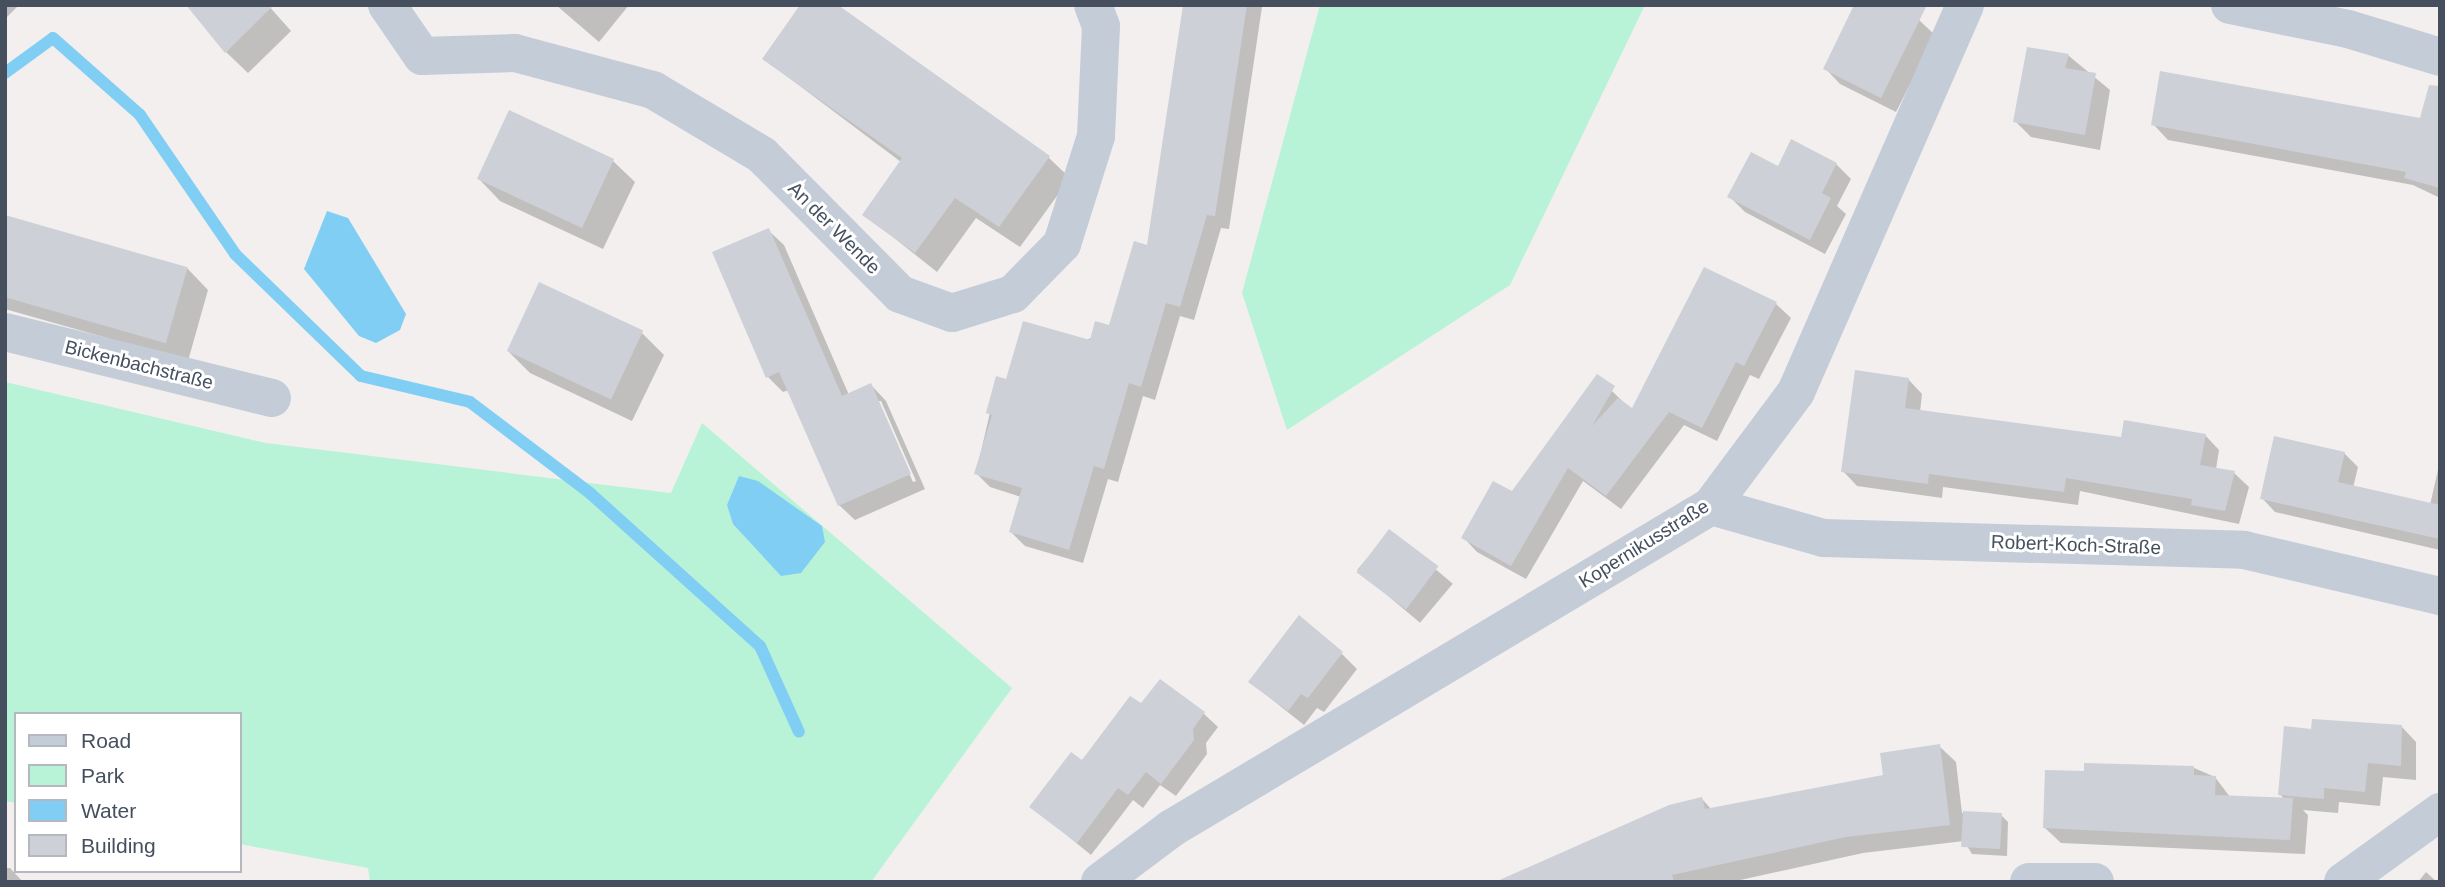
<!DOCTYPE html>
<meta charset="utf-8">
<style>
body{margin:0}
#map{position:relative;width:2445px;height:887px;overflow:hidden;background:#f2efee;font-family:Arial,sans-serif}
div>[style]{position:absolute}
.green>*{inset:0;background:#b9f3d7}
.water>*{inset:0;background:#81cef5}
.shadow>*{inset:0;background:#0003;transform-origin:0 0}
.stream>*{height:12px;margin:-6px;padding:0 6px;transform-origin:6px;border-radius:6px;background:#81cef5}
.building>*{inset:0;background:#cdd0d7;transform-origin:0 0}
.minor>*{height:38px;margin:-19px;padding:0 19px;transform-origin:19px;border-radius:19px;background:#c4ccd8}
span{translate:-50% -50%;white-space:nowrap;text-align:center;line-height:1.15;-webkit-text-stroke:6px #fff;paint-order:stroke}
.street-label{font-size:19px;color:#454f5e}
.frame{position:absolute;inset:0;border:7px solid #454f5e;pointer-events:none}
.legend{position:absolute;left:14px;top:712px;width:228px;height:161px;box-sizing:border-box;background:#fff;border:2px solid #b5b9bf;margin:0;padding:9px 12px;list-style:none;font-size:21px;color:#454f5e}
.legend li{display:flex;align-items:center;gap:14px;height:35px}
.legend b{width:35px;border:2px solid #b5b9bf}
</style>
<div id="map">
<div class="green">
<i style="clip-path:polygon(1320px 5px,1645px 5px,1510px 285px,1287px 430px,1242px 293px)"></i>
<i style="clip-path:polygon(5px 382px,266px 443px,671px 493px,702px 423px,1012px 688px,871px 882px,370px 882px,368px 868px,240px 844px,240px 714px,16px 714px,16px 803px,5px 801px)"></i>
</div>
<div class="water">
<i style="clip-path:polygon(327px 211px,348px 218px,406px 314px,400px 330px,376px 343px,359px 336px,304px 269px)"></i>
<i style="clip-path:polygon(739px 476px,758px 481px,822px 526px,825px 542px,801px 573px,781px 576px,733px 524px,727px 505px)"></i>
</div>
<div class="shadow">
<i style="clip-path:polygon(5px 5px,19px 5px,5px 19px)"></i>
<i style="clip-path:polygon(268px 5px,291px 31px,248px 73px,226px 52px)"></i>
<i style="clip-path:polygon(556px 5px,629px 5px,599px 42px)"></i>
<i style="clip-path:polygon(1185px 5px,1262px 7px,1229px 229px,1221px 228px,1194px 320px,1180px 316px,1155px 400px,1143px 396px,1118px 482px,1108px 479px,1083px 563px,1025px 546px,1011px 532px,1021px 497px,990px 487px,976px 473px,998px 378px,1007px 381px,1110px 328px,1149px 247px)"></i>
<i style="clip-path:polygon(1919px 20px,1935px 35px,1896px 112px,1840px 84px,1825px 68px)"></i>
<i style="clip-path:polygon(2029px 49px,2069px 56px,2110px 90px,2100px 150px,2031px 137px,2015px 121px)"></i>
<i style="clip-path:polygon(764px 59px,1048px 157px,1070px 178px,1020px 247px,976px 218px,937px 272px,864px 214px,901px 162px)"></i>
<i style="clip-path:polygon(2153px 124px,2440px 128px,2440px 198px,2413px 185px,2168px 140px)"></i>
<i style="clip-path:polygon(613px 161px,635px 182px,603px 249px,500px 201px,479px 179px)"></i>
<i style="clip-path:polygon(1836px 164px,1851px 179px,1837px 206px,1846px 214px,1825px 254px,1745px 212px,1730px 197px,1779px 168px)"></i>
<i style="clip-path:polygon(5px 217px,187px 268px,208px 290px,188px 361px,5px 309px)"></i>
<i style="clip-path:polygon(evenodd,768px 230px,784px 245px,849px 395px,871px 385px,886px 401px,925px 489px,855px 520px,839px 505px,789px 390px,783px 392px,768px 377px,768px 230px,877px 401px,881px 401px,916px 481px,913px 482px,877px 401px)"></i>
<i style="clip-path:polygon(1705px 269px,1776px 304px,1791px 318px,1759px 379px,1750px 375px,1717px 441px,1684px 425px,1621px 509px,1583px 481px,1526px 579px,1477px 552px,1463px 537px,1513px 494px,1597px 377px,1633px 411px)"></i>
<i style="clip-path:polygon(539px 285px,642px 333px,664px 355px,632px 421px,530px 373px,508px 351px)"></i>
<i style="clip-path:polygon(1908px 379px,1922px 394px,1920px 412px,2123px 439px,2205px 435px,2219px 450px,2216px 469px,2234px 473px,2249px 487px,2239px 524px,2080px 491px,2078px 505px,1943px 487px,1942px 498px,1857px 486px,1843px 471px)"></i>
<i style="clip-path:polygon(2344px 453px,2358px 467px,2353px 488px,2430px 505px,2440px 461px,2440px 550px,2275px 512px,2262px 498px)"></i>
<i style="left:1390px;top:531px;width:82px;height:51px;rotate:40deg"></i>
<i style="clip-path:polygon(1342px 654px,1357px 669px,1324px 712px,1317px 708px,1304px 725px,1250px 682px)"></i>
<i style="clip-path:polygon(1142px 706px,1204px 714px,1218px 727px,1206px 743px,1207px 754px,1176px 796px,1160px 785px,1143px 808px,1133px 800px,1091px 855px,1031px 806px)"></i>
<i style="clip-path:polygon(2401px 726px,2416px 742px,2416px 780px,2383px 777px,2380px 806px,2339px 802px,2338px 813px,2303px 810px,2308px 815px,2305px 854px,2061px 843px,2045px 828px,2085px 773px,2194px 768px,2215px 777px,2230px 797px,2285px 800px,2280px 794px,2313px 731px)"></i>
<i style="clip-path:polygon(1939px 746px,1956px 762px,1962px 813px,2001px 815px,2008px 822px,2007px 856px,1972px 854px,1964px 841px,1863px 853px,1731px 882px,1498px 882px,1702px 799px,1712px 810px,1885px 776px)"></i>
<i style="clip-path:polygon(5px 868px,10px 868px,23px 882px,5px 882px)"></i>
<i style="clip-path:polygon(2426px 872px,2437px 882px,2440px 882px,2418px 882px)"></i>
</div>
<div class="stream">
<i style="left:5px;top:73px;width:59px;rotate:-36.1deg"></i>
<i style="left:53px;top:38px;width:116px;rotate:41.5deg"></i>
<i style="left:140px;top:115px;width:168px;rotate:55.6deg"></i>
<i style="left:235px;top:254px;width:175px;rotate:44.1deg"></i>
<i style="left:361px;top:376px;width:112px;rotate:13.4deg"></i>
<i style="left:470px;top:402px;width:152px;rotate:37.2deg"></i>
<i style="left:591px;top:494px;width:227px;rotate:42deg"></i>
<i style="left:760px;top:646px;width:94px;rotate:65.6deg"></i>
</div>
<div class="building">
<i style="clip-path:polygon(186px 5px,274px 5px,225px 53px)"></i>
<i style="clip-path:polygon(800px 5px,838px 5px,1050px 156px,999px 227px,955px 198px,915px 253px,862px 215px,902px 158px,762px 59px)"></i>
<i style="clip-path:polygon(1183px 5px,1247px 5px,1215px 216px,1207px 215px,1180px 307px,1166px 303px,1141px 387px,1129px 383px,1104px 469px,1094px 466px,1069px 550px,1009px 532px,1022px 488px,974px 474px,992px 415px,986px 413px,996px 376px,1006px 379px,1023px 321px,1090px 340px,1095px 321px,1109px 325px,1134px 241px,1147px 245px)"></i>
<i style="clip-path:polygon(1854px 5px,1927px 5px,1881px 98px,1823px 69px)"></i>
<i style="clip-path:polygon(2027px 47px,2069px 54px,2065px 68px,2096px 73px,2085px 135px,2013px 122px)"></i>
<i style="clip-path:polygon(2160px 71px,2420px 118px,2429px 85px,2440px 86px,2440px 188px,2404px 178px,2406px 172px,2151px 125px)"></i>
<i style="left:509px;top:110px;width:116px;height:76px;rotate:25deg"></i>
<i style="clip-path:polygon(1791px 139px,1837px 163px,1822px 193px,1831px 198px,1810px 240px,1727px 197px,1751px 152px,1778px 166px)"></i>
<i style="left:5px;top:215px;width:190px;height:79px;rotate:16deg"></i>
<i style="clip-path:polygon(769px 228px,842px 396px,871px 383px,911px 474px,838px 506px,779px 372px,766px 378px,712px 252px)"></i>
<i style="clip-path:polygon(1704px 267px,1777px 302px,1744px 366px,1736px 362px,1702px 428px,1669px 412px,1606px 496px,1568px 468px,1511px 566px,1461px 538px,1493px 481px,1512px 491px,1597px 374px,1615px 386px,1592px 426px,1618px 398px,1632px 408px)"></i>
<i style="left:539px;top:282px;width:115px;height:76px;rotate:25deg"></i>
<i style="clip-path:polygon(1855px 370px,1909px 378px,1905px 408px,2121px 437px,2124px 420px,2206px 434px,2200px 465px,2235px 471px,2225px 511px,2191px 505px,2192px 499px,2066px 478px,2064px 492px,1929px 474px,1928px 484px,1841px 472px)"></i>
<i style="clip-path:polygon(2274px 436px,2345px 452px,2338px 482px,2440px 505px,2440px 539px,2260px 499px)"></i>
<i style="left:1389px;top:529px;width:62px;height:54px;rotate:37deg"></i>
<i style="clip-path:polygon(1299px 615px,1343px 652px,1308px 698px,1301px 694px,1288px 711px,1248px 682px)"></i>
<i style="clip-path:polygon(1160px 679px,1205px 712px,1193px 729px,1194px 740px,1161px 784px,1146px 772px,1128px 795px,1118px 788px,1077px 843px,1029px 807px,1071px 752px,1082px 760px,1130px 696px,1141px 703px)"></i>
<i style="clip-path:polygon(2312px 719px,2402px 725px,2401px 766px,2368px 763px,2365px 792px,2324px 788px,2324px 799px,2278px 795px,2284px 726px,2311px 729px)"></i>
<i style="clip-path:polygon(1940px 744px,1950px 825px,1846px 837px,1672px 875px,1674px 882px,1495px 882px,1669px 805px,1702px 797px,1705px 809px,1883px 775px,1880px 753px)"></i>
<i style="clip-path:polygon(2084px 763px,2194px 766px,2194px 775px,2216px 776px,2215px 795px,2293px 798px,2290px 840px,2043px 828px,2045px 770px,2084px 771px)"></i>
<i style="left:1963px;top:811px;width:39px;height:36px;rotate:3deg"></i>
</div>
<div class="minor">
<i style="left:387px;top:5px;width:62px;rotate:55.5deg"></i>
<i style="left:422px;top:56px;width:93px;rotate:-1.8deg"></i>
<i style="left:515px;top:53px;width:143px;rotate:15deg"></i>
<i style="left:653px;top:90px;width:127px;rotate:30.8deg"></i>
<i style="left:762px;top:155px;width:196px;rotate:45.2deg"></i>
<i style="left:900px;top:294px;width:55px;rotate:20.1deg"></i>
<i style="left:952px;top:313px;width:64px;rotate:-17.3deg"></i>
<i style="left:1013px;top:294px;width:70px;rotate:-45.6deg"></i>
<i style="left:1062px;top:244px;width:113px;rotate:-72.5deg"></i>
<i style="left:1096px;top:136px;width:110px;rotate:-87.4deg"></i>
<i style="left:1101px;top:26px;width:22px;rotate:-111deg"></i>
<i style="left:2230px;top:5px;width:120px;rotate:11.5deg"></i>
<i style="left:2348px;top:29px;width:96px;rotate:16.9deg"></i>
<i style="left:5px;top:332px;width:275px;rotate:13.9deg"></i>
<i style="left:1711px;top:506px;width:116px;rotate:15.9deg"></i>
<i style="left:1823px;top:538px;width:421px;rotate:1.6deg"></i>
<i style="left:2244px;top:550px;width:201px;rotate:13.2deg"></i>
<i style="left:1100px;top:882px;width:90px;rotate:-36.9deg"></i>
<i style="left:1172px;top:828px;width:628px;rotate:-30.85deg"></i>
<i style="left:1711px;top:506px;width:142px;rotate:-53.3deg"></i>
<i style="left:1796px;top:392px;width:422px;rotate:-66.4deg"></i>
<i style="left:2029px;top:882px;width:66px"></i>
<i style="left:2343px;top:882px;width:120px;rotate:-35.8deg"></i>
</div>
<div class="street-label">
<span style="left:834px;top:228px;rotate:45deg">An der Wende</span>
<span style="left:139px;top:365px;rotate:14deg">Bickenbachstraße</span>
<span style="left:1644px;top:544px;rotate:-32deg">Kopernikusstraße</span>
<span style="left:2076px;top:545px;rotate:2deg">Robert-Koch-Straße</span>
</div>
<div class="frame"></div>
<ul class="legend">
<li><b style="height:9px;background:#c4ccd8"></b>Road</li>
<li><b style="height:19px;background:#b9f3d7"></b>Park</li>
<li><b style="height:19px;background:#81cef5"></b>Water</li>
<li><b style="height:19px;background:#cdd0d7"></b>Building</li>
</ul>
</div>
